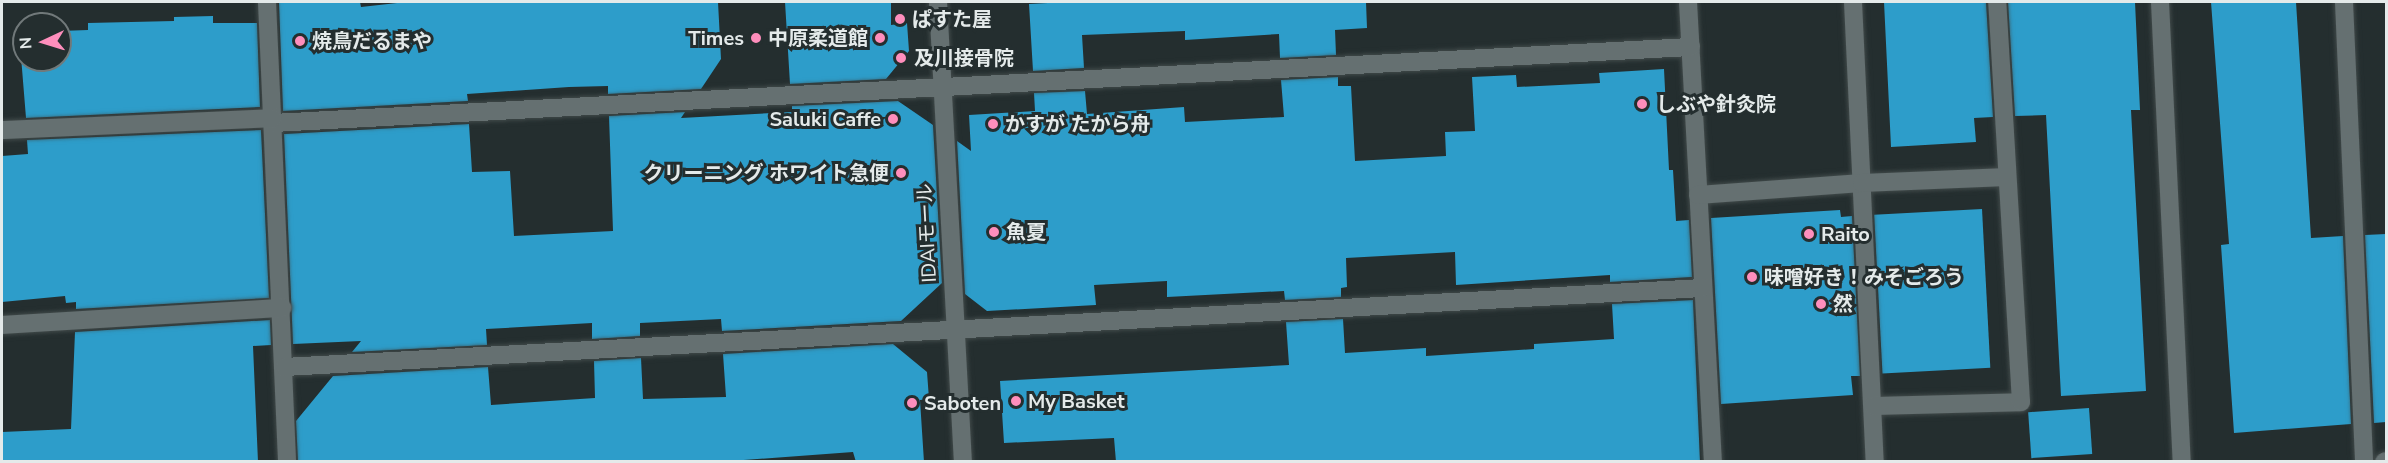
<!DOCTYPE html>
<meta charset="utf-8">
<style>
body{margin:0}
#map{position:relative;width:2388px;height:463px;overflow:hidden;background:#242e2f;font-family:"Nunito Sans","Noto Sans JP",sans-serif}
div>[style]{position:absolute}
.building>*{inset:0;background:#2d9dca;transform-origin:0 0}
.roads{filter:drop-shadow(0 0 2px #414a4a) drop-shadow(0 0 2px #414a4a)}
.minor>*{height:18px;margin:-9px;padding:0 9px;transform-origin:9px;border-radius:9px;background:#657071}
.dots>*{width:16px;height:16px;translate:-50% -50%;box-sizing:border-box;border:3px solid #242e2f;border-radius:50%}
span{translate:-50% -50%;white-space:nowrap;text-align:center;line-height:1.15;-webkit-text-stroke:6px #242e2f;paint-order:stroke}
.poi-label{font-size:20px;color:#e4eaea;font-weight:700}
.left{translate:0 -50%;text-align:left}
.right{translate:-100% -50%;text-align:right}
.street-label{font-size:20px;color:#e4eaea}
.frame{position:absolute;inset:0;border:3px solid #e4eaea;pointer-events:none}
.north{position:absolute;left:12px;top:12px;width:60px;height:60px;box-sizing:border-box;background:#242e2f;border:2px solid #71797a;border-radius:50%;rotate:266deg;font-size:16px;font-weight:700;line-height:24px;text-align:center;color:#e4eaea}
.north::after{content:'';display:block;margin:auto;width:21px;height:27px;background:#fe8ebc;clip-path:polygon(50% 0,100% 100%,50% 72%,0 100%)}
</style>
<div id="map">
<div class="building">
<i style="clip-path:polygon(279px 2px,360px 2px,361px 7px,406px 2px,718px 2px,721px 59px,701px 89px,608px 94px,608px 86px,569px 87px,467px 94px,468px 101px,283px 111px)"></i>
<i style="clip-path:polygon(785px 2px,891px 2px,891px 25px,907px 23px,909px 51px,886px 79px,790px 84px)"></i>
<i style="clip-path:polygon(1067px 2px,1366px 2px,1367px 28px,1335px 30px,1336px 55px,1280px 58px,1279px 34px,1185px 40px,1185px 31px,1082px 35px,1084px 68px,1033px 71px,1029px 4px)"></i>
<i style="clip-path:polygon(1884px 2px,1986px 2px,1993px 117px,1974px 118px,1976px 142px,1891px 147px)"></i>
<i style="clip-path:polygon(2008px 2px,2135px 2px,2140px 110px,2131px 110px,2146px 391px,2061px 396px,2046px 115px,2015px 116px)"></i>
<i style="clip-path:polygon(2211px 2px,2296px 2px,2311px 238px,2343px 236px,2351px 424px,2234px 433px,2221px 245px,2229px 244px)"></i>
<i style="clip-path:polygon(213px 16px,213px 23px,257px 23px,260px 107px,26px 118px,19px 32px,24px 32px,24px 60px,60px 60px,60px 31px,88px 30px,88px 23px,174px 21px,174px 17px)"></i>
<i style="clip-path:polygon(1664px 69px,1669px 170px,1673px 170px,1676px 221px,1689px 220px,1692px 277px,1610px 282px,1610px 275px,1456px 285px,1455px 252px,1346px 258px,1347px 287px,1341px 288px,1341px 297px,1285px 300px,1284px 291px,1167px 297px,1167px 281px,1094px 285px,1096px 305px,987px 311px,965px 294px,957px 141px,971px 151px,969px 115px,1035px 111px,1034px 93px,1085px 91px,1087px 114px,1184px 107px,1185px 122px,1284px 117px,1281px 80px,1338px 77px,1338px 86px,1351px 86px,1355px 161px,1446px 156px,1445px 132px,1475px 131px,1472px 77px,1516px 75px,1517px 87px,1600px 83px,1599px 73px)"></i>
<i style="clip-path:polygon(898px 101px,933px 125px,942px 283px,901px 321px,722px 331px,721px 319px,640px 323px,640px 336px,592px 339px,592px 323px,486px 329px,487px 345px,352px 352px,361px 341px,293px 344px,284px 134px,469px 124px,472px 172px,510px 171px,514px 236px,613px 231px,609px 116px,685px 112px,681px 118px,792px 112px,792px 106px)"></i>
<i style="clip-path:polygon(261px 130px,269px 298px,76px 309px,76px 302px,66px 303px,65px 296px,2px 302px,2px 156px,28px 154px,27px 140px)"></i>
<i style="left:1982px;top:209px;width:159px;height:108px;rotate:87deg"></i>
<i style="clip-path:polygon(1840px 210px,1841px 217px,1852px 216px,1860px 376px,1851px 376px,1853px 395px,1721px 404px,1711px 218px)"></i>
<i style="clip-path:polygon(2386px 234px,2386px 422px,2374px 423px,2365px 235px)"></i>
<i style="clip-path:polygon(1693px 300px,1700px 462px,1116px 462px,1114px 438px,1004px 443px,1000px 381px,1289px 365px,1286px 322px,1343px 319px,1345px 353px,1426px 348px,1426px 356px,1534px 349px,1534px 344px,1614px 339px,1612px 304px)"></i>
<i style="clip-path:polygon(270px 320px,271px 345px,253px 346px,258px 462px,2px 462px,2px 432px,71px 429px,75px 332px)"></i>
<i style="clip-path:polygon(893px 344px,927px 372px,929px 399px,920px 400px,924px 462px,856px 462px,853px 452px,716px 462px,298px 462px,296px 421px,333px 376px,488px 367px,491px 405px,595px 398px,594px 361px,641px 358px,643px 399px,726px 397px,723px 354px)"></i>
<i style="left:2089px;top:408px;width:46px;height:61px;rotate:86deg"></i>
</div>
<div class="roads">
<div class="minor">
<i style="left:267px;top:2px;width:460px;rotate:87.5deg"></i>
<i style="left:938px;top:2px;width:461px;rotate:86.9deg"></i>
<i style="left:1688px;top:2px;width:461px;rotate:86.9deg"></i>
<i style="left:1853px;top:2px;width:461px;rotate:87.3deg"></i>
<i style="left:2160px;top:2px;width:461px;rotate:87.3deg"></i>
<i style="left:2344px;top:2px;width:460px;rotate:87.5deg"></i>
<i style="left:273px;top:123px;width:1420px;rotate:-3.07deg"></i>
<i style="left:2px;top:130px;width:271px;rotate:-2.5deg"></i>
<i style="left:1698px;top:195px;width:164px;rotate:-4.2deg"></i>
<i style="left:1862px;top:183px;width:145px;rotate:-2.4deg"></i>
<i style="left:2px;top:325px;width:281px;rotate:-3.5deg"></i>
<i style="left:285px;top:367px;width:1420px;rotate:-3.19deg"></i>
<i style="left:1873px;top:406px;width:148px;rotate:-1.5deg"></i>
<i style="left:2021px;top:402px;width:401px;rotate:-93.4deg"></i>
<i style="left:2384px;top:462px;width:2px;rotate:-27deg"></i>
</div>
</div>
<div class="dots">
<i style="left:900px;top:19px;background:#fe8ebc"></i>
<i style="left:756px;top:38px;background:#fe8ebc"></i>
<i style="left:880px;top:38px;background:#fe8ebc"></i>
<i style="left:300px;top:41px;background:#fe8ebc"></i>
<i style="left:901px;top:58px;background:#fe8ebc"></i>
<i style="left:1642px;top:104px;background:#fe8ebc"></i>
<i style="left:893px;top:119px;background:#fe8ebc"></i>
<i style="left:993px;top:124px;background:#fe8ebc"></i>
<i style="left:901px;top:173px;background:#fe8ebc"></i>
<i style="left:994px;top:232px;background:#fe8ebc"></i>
<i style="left:1809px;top:234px;background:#fe8ebc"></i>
<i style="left:1752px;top:277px;background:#fe8ebc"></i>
<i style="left:1821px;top:304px;background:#fe8ebc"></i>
<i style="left:1016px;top:401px;background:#fe8ebc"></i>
<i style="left:912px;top:403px;background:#fe8ebc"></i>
</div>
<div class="poi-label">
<span class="left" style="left:912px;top:19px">ぱすた屋</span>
<span class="right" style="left:744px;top:38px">Times</span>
<span class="right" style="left:868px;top:38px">中原柔道館</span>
<span class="left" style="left:312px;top:41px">焼鳥だるまや</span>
<span class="left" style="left:914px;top:58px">及川接骨院</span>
<span class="left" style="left:1656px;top:104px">しぶや針灸院</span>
<span class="right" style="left:881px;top:119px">Saluki Caffe</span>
<span class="left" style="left:1005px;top:124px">かすが たから舟</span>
<span class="right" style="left:889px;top:173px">クリーニング ホワイト急便</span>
<span class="left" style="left:1006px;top:232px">魚夏</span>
<span class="left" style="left:1821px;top:234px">Raito</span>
<span class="left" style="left:1764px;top:277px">味噌好き！みそごろう</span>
<span class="left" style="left:1833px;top:304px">然</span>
<span class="left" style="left:1028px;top:401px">My Basket</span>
<span class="left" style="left:924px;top:403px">Saboten</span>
</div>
<div class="street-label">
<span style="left:927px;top:233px;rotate:-93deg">IDAIモール</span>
</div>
<div class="frame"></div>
<div class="north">N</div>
</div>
